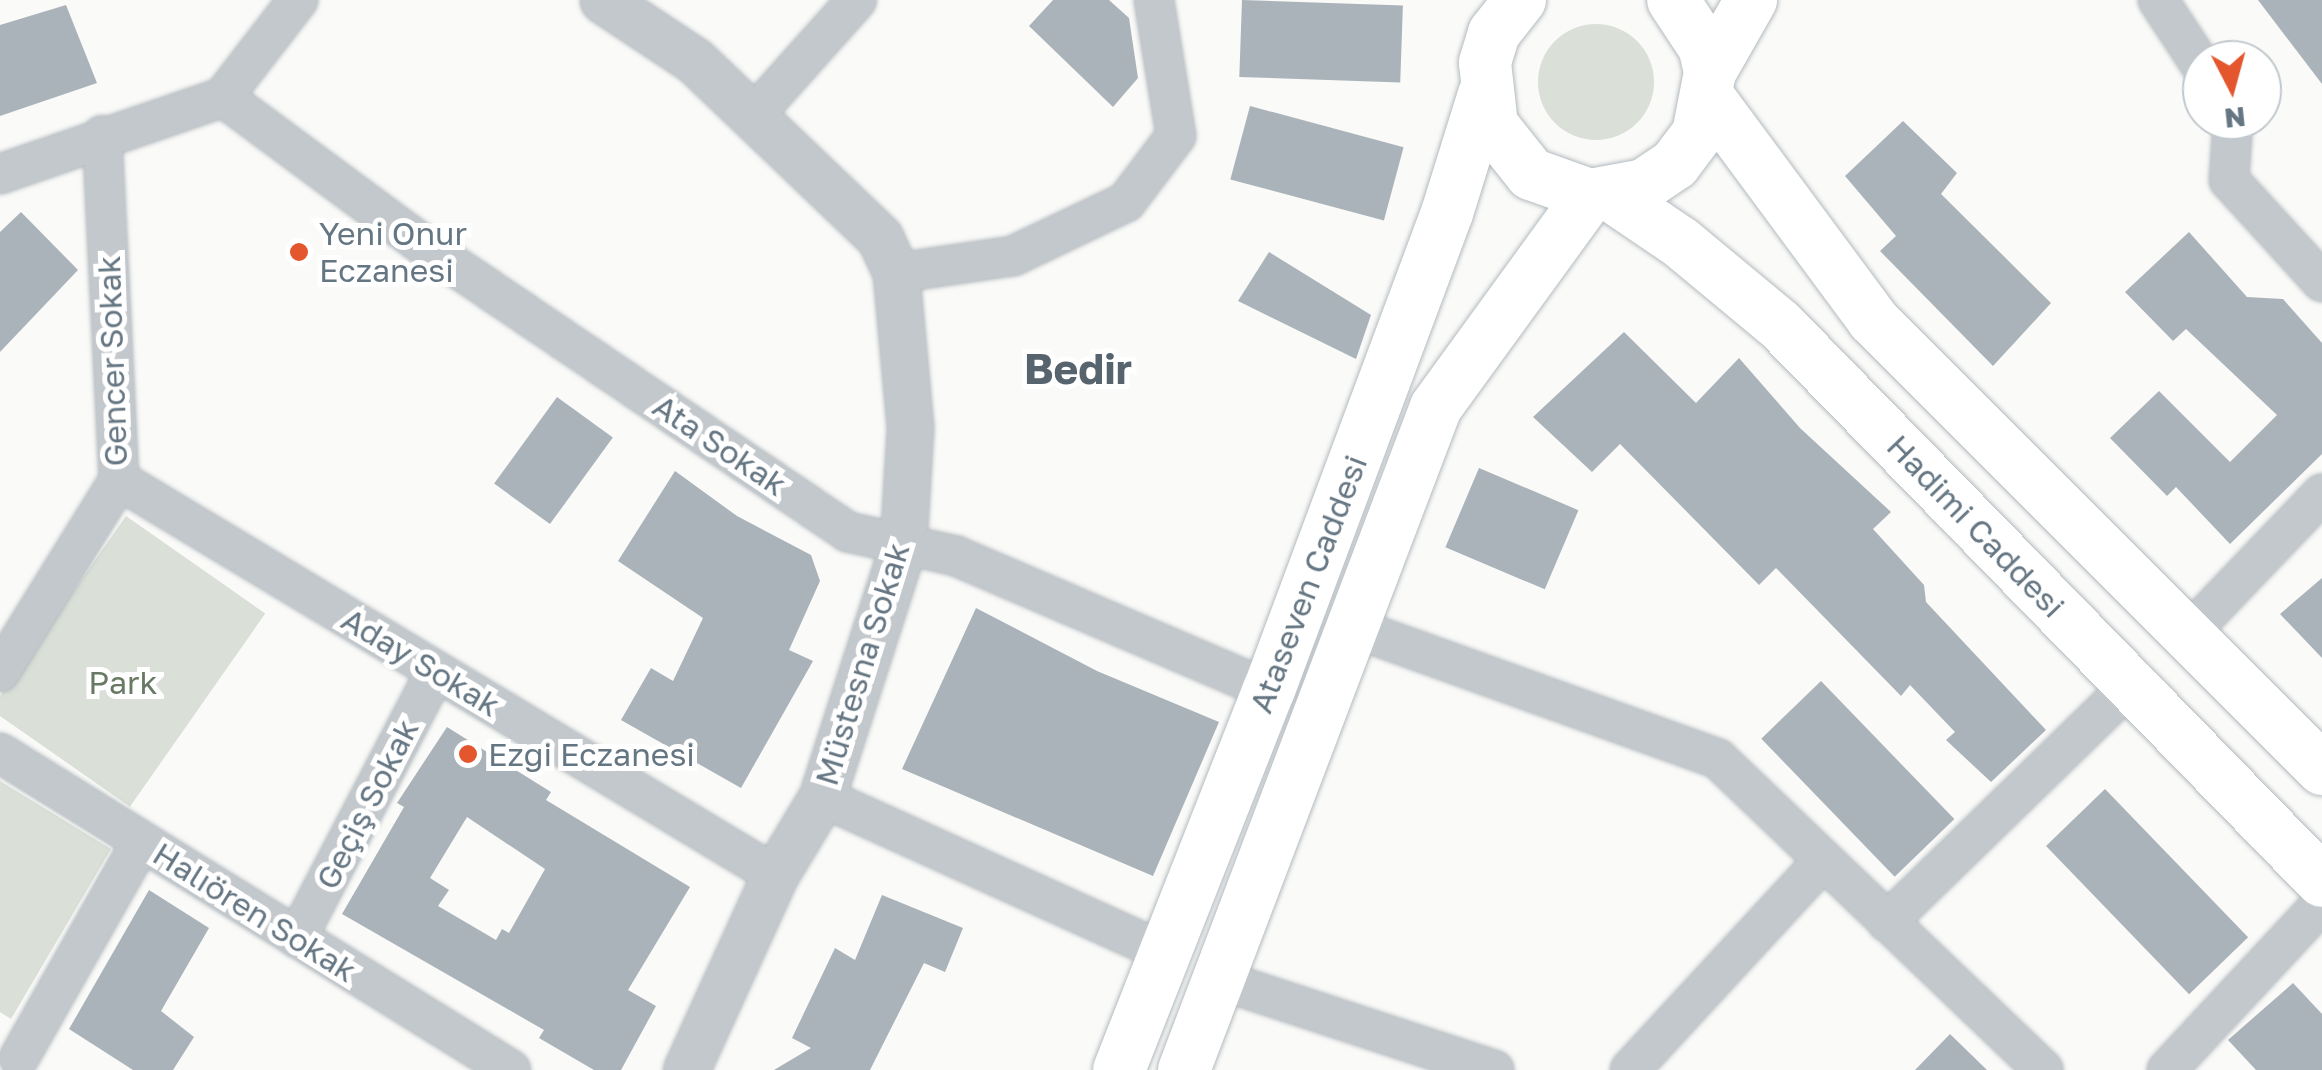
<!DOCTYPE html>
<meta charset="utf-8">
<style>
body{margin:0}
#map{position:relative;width:2322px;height:1070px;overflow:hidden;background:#fafaf8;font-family:"Golos Text",sans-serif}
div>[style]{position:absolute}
.green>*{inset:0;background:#dadfd7;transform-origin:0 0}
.round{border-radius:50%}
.building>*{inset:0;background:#aab3b9;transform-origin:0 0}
.roads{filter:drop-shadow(0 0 2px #b3babf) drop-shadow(0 0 2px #b3babf)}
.minor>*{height:38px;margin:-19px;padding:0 19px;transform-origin:19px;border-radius:19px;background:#c3c8cc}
.tertiary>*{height:45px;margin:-22.5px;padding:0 22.5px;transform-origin:22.5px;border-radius:22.5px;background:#c3c8cc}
.secondary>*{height:52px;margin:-26px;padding:0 26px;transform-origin:26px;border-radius:26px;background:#fff}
.dots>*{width:28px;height:28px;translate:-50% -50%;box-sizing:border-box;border:5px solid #fff;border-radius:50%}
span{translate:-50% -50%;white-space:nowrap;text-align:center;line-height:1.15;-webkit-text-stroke:10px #fff;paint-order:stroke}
.poi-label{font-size:32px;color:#657683}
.left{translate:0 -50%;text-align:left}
.street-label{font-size:32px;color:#657683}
.park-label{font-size:32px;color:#687a64}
.district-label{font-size:42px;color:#57646e;font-weight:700}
.north{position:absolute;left:2182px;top:40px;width:100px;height:100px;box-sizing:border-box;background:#fff;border:2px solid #c1c8cd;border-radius:50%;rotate:174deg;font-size:28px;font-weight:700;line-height:40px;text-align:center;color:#657683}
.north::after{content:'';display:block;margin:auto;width:35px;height:45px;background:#e4572e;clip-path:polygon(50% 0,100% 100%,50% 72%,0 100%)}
</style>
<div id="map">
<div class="green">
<i class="round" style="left:1538px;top:24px;width:116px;height:116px"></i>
<i style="left:126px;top:516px;width:170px;height:236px;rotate:35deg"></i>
<i style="clip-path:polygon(0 781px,111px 849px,11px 1019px,0 1012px)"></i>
</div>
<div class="building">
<i style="clip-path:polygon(1053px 0,1109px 0,1129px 18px,1138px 78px,1113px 107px,1029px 26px)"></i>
<i style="left:1242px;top:0;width:161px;height:77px;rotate:2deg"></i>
<i style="clip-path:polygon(2258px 0,2322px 0,2322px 84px)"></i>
<i style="clip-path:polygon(66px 5px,97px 83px,0 116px,0 25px)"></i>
<i style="left:1250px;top:106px;width:159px;height:76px;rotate:15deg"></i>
<i style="clip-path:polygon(1903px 121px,1957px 173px,1941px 194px,2051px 303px,1993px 366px,1880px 251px,1896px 236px,1845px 176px)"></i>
<i style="clip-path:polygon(21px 212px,78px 270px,0 352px,0 232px)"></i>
<i style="clip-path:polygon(2189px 232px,2247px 297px,2283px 299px,2322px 343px,2322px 454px,2230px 544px,2176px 487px,2167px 496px,2110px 438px,2159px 391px,2230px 462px,2277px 415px,2186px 329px,2173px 341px,2125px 292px)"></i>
<i style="clip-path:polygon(1269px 252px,1371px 315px,1356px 359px,1238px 301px)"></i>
<i style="clip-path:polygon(1624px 332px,1696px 403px,1739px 358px,1800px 428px,1891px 512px,1873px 529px,1924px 585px,1926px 602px,2046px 730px,1991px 782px,1946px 740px,1955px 732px,1910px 685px,1901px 696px,1776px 568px,1759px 585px,1620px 444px,1592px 472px,1533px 417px)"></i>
<i style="left:557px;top:397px;width:69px;height:107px;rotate:36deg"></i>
<i style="left:1479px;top:468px;width:108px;height:86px;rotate:23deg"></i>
<i style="clip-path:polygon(675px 471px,737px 516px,811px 555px,820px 581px,789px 650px,813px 661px,741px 788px,621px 720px,651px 668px,673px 681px,703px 618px,618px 561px)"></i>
<i style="clip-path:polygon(2322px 578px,2322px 658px,2280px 614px)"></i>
<i style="clip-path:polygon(976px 608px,1097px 671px,1219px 722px,1153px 876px,902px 769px)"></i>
<i style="left:1821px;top:681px;width:192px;height:83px;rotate:46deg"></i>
<i style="clip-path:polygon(evenodd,447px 727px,551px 792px,546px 800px,690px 887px,628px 990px,656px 1006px,621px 1070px,594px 1070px,539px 1038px,544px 1030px,342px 914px,404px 807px,397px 803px,447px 727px,467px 817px,545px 869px,509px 933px,502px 929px,496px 940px,438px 906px,449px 890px,430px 878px,467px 817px)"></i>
<i style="left:2105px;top:789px;width:206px;height:82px;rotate:46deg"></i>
<i style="clip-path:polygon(149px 890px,209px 928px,161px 1011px,194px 1037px,173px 1070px,133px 1070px,69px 1029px)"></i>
<i style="clip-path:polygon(882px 895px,963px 928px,945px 972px,924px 963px,870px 1070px,774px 1070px,811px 1048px,792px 1038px,835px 948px,855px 960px)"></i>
<i style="clip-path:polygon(2293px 983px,2322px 1014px,2322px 1070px,2256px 1070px,2228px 1040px)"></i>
<i style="clip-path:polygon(1950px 1034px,1987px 1070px,1915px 1070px)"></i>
</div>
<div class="roads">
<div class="minor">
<i style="left:2158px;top:0;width:80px;rotate:56.7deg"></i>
<i style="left:223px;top:97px;width:244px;rotate:36.5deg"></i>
<i style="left:419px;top:242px;width:518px;rotate:34.06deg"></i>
<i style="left:848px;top:532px;width:111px;rotate:12.5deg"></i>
<i style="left:956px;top:556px;width:340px;rotate:23.2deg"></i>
<i style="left:754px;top:115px;width:154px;rotate:-48.2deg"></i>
<i style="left:2233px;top:120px;width:60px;rotate:93.8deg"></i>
<i style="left:2229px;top:180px;width:138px;rotate:47.6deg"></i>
<i style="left:0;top:174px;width:236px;rotate:-19deg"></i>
<i style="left:223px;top:97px;width:123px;rotate:-52.3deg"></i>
<i style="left:896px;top:273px;width:118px;rotate:-8.3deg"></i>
<i style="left:1013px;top:256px;width:125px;rotate:-25.5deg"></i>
<i style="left:1126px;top:202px;width:83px;rotate:-52.9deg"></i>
<i style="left:1176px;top:136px;width:138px;rotate:-99.2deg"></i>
<i style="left:119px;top:480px;width:766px;rotate:31.05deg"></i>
<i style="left:1349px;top:626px;width:392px;rotate:19.8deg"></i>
<i style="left:1718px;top:759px;width:450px;rotate:43.7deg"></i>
<i style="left:2188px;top:634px;width:194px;rotate:-46.3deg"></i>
<i style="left:0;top:672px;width:226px;rotate:-58.2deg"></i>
<i style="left:119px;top:480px;width:345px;rotate:-92.8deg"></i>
<i style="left:0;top:753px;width:601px;rotate:31.81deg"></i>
<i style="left:822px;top:797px;width:375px;rotate:24.4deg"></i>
<i style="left:1887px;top:922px;width:340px;rotate:-44.2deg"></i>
<i style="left:297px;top:938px;width:301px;rotate:-62.5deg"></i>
<i style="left:1214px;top:978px;width:295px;rotate:18.2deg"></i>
<i style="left:19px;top:1058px;width:249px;rotate:-60.5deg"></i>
<i style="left:1630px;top:1070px;width:284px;rotate:-47.3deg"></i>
<i style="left:2167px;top:1070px;width:228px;rotate:-47.1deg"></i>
</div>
<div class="tertiary">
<i style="left:603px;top:0;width:110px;rotate:33.5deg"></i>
<i style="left:695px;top:61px;width:256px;rotate:43.7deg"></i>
<i style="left:880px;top:238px;width:38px;rotate:65deg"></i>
<i style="left:896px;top:273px;width:156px;rotate:84.8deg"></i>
<i style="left:910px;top:428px;width:118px;rotate:93.4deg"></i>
<i style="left:903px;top:546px;width:264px;rotate:107.9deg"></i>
<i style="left:822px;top:797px;width:91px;rotate:121.1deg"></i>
<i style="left:775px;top:875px;width:214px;rotate:114.5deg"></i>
</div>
<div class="secondary">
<i style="left:1520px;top:0;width:42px;rotate:128.2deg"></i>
<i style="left:1494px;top:33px;width:31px;rotate:107deg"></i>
<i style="left:1485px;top:63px;width:62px;rotate:83.6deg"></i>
<i style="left:1492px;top:125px;width:63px;rotate:51.5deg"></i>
<i style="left:1531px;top:174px;width:63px;rotate:19.6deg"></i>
<i style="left:1590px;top:195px;width:55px;rotate:-10.5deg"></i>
<i style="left:1644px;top:185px;width:37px;rotate:-34deg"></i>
<i style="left:1675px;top:164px;width:38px;rotate:-53deg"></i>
<i style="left:1698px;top:134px;width:63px;rotate:-79deg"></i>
<i style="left:1710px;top:72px;width:26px;rotate:-103deg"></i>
<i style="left:1704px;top:47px;width:56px;rotate:-123.4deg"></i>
<i style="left:1710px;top:72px;width:83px;rotate:-60.3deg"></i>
<i style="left:1709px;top:98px;width:276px;rotate:53.5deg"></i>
<i style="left:1873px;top:320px;width:635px;rotate:45deg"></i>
<i style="left:1609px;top:194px;width:86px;rotate:34.1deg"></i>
<i style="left:1680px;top:242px;width:130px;rotate:39.7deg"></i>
<i style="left:1780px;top:325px;width:776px;rotate:45.73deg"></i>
<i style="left:1119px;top:1070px;width:409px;rotate:-68.5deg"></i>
<i style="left:1269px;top:690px;width:509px;rotate:-69.54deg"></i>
<i style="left:1447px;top:213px;width:125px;rotate:-72.7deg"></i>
<i style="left:1184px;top:1070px;width:709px;rotate:-69.19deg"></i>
<i style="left:1436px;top:407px;width:262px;rotate:-54deg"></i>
</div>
</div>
<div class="dots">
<i style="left:299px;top:252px;background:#e4572e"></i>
<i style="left:468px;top:754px;background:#e4572e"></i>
</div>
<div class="poi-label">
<span class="left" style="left:319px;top:252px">Yeni Onur<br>Eczanesi</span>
<span class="left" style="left:488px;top:754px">Ezgi Eczanesi</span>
</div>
<div class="street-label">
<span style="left:112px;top:361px;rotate:-92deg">Gencer Sokak</span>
<span style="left:720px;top:445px;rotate:34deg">Ata Sokak</span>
<span style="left:1976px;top:526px;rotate:46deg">Hadimi Caddesi</span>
<span style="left:1308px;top:584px;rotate:-69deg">Ataseven Caddesi</span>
<span style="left:421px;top:662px;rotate:31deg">Aday Sokak</span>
<span style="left:862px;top:664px;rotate:-73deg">Müstesna Sokak</span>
<span style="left:367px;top:804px;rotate:-63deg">Geçiş Sokak</span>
<span style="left:255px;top:912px;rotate:32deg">Halıören Sokak</span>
</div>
<div class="park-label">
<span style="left:123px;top:682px">Park</span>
</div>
<div class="district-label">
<span style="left:1078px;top:368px">Bedir</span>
</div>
<div class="north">N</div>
</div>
